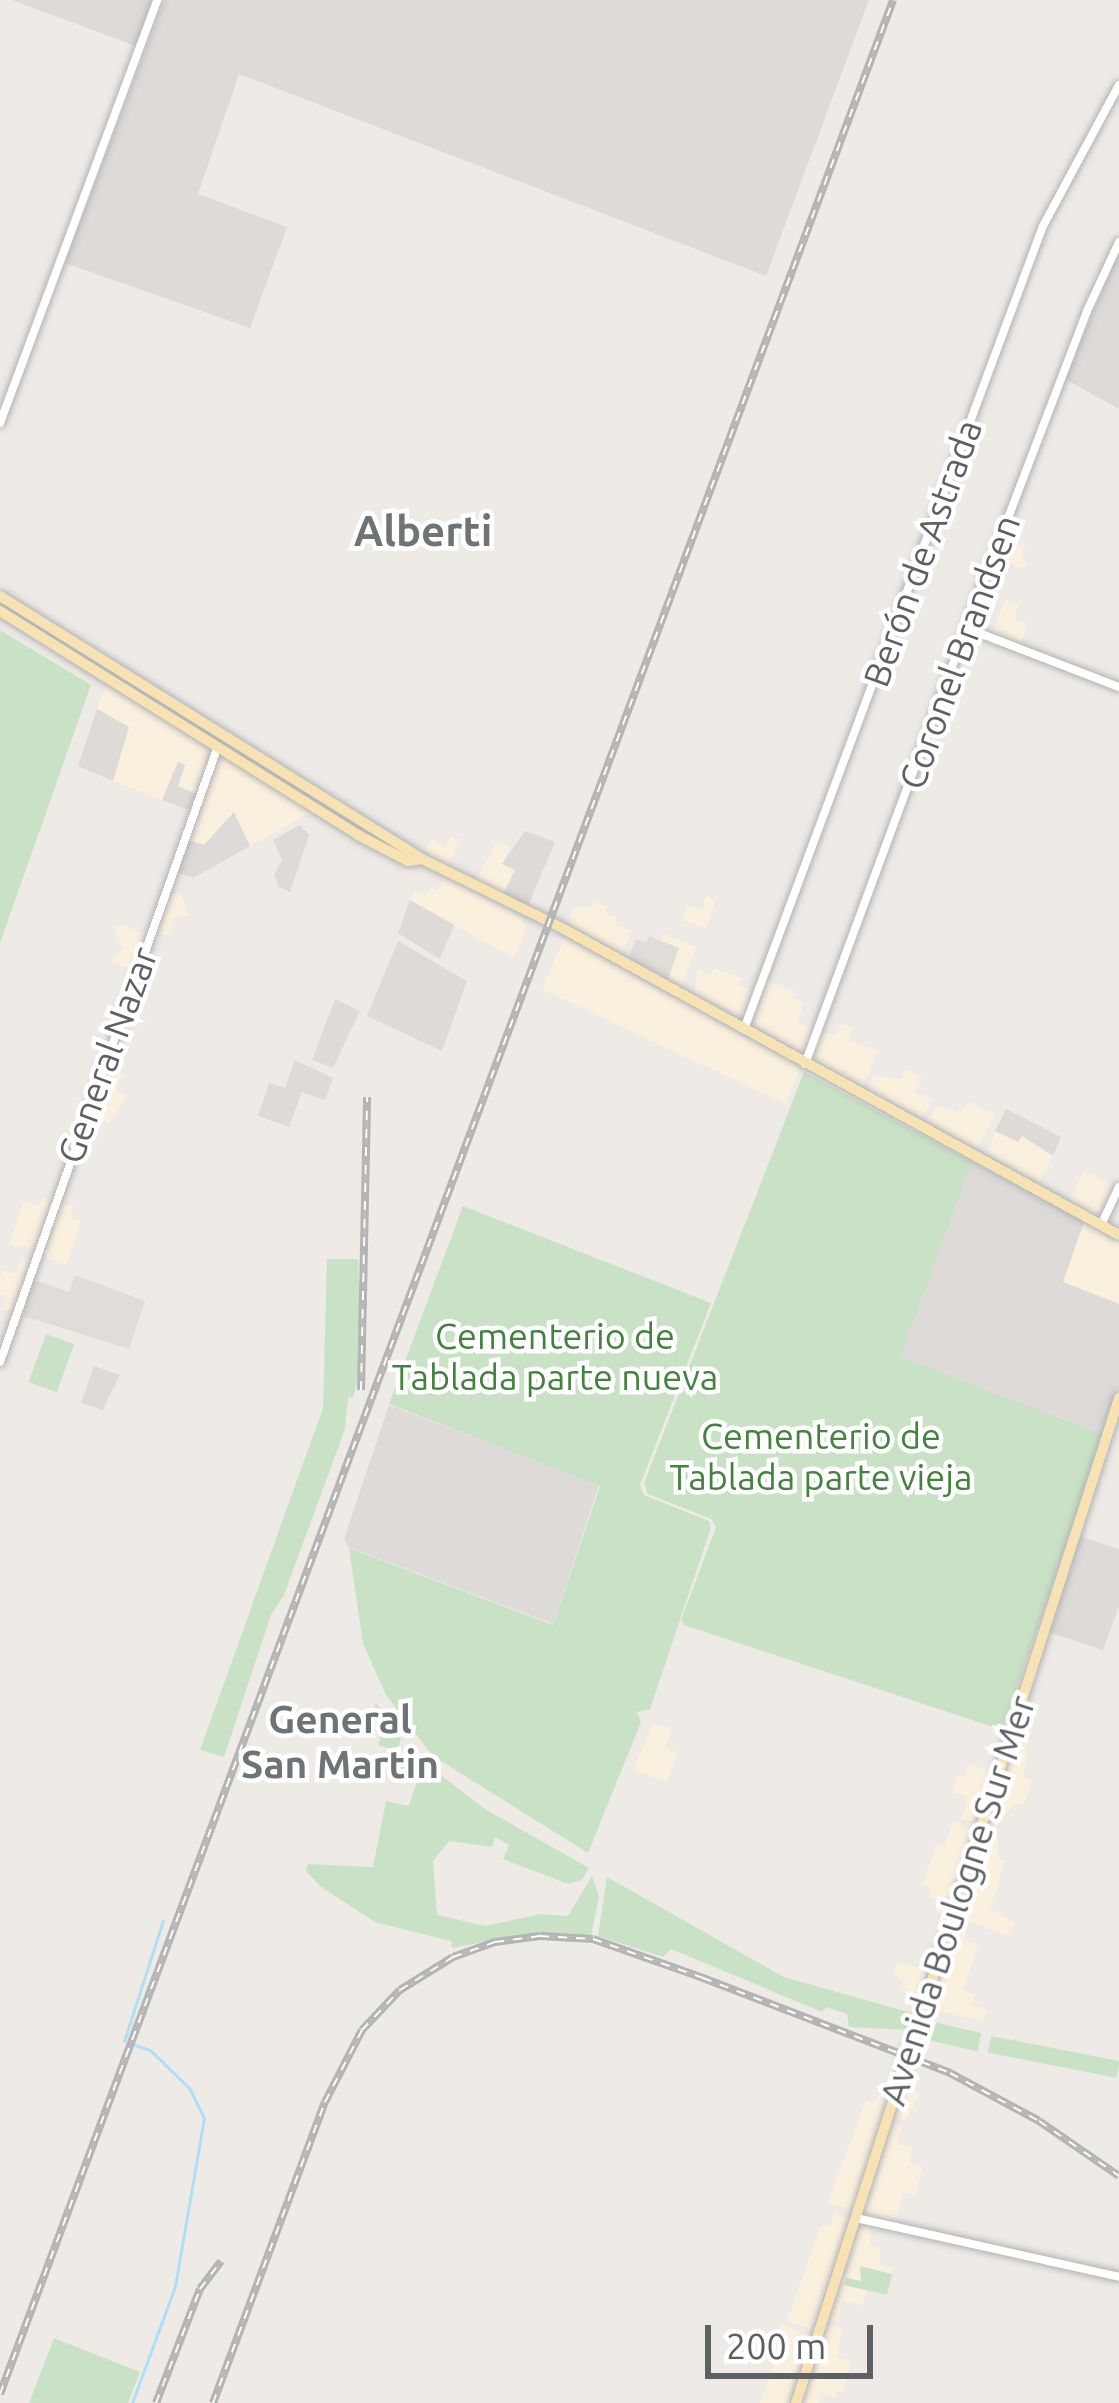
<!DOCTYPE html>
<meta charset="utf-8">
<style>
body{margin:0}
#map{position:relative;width:1119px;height:2403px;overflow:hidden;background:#eeebe6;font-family:Ubuntu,sans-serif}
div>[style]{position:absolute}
.commercial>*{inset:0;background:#faf0de;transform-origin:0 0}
.industrial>*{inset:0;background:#dddad8}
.education>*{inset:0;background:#e0dcd7}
.green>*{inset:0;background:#c9e2c5;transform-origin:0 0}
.stream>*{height:3px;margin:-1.5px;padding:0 1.5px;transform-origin:1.5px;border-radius:1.5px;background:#aedff5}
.roads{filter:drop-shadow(0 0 3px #b1b3b6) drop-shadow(0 0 3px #b1b3b6)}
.minor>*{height:8px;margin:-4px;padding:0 4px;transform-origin:4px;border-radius:4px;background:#fff}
.major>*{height:10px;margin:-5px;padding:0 5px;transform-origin:5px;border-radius:5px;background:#f6e2b2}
.rail>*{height:8px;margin-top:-4px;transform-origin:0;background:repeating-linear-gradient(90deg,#fff 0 9px,#b3b4b4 0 18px);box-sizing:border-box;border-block:3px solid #b3b4b4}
span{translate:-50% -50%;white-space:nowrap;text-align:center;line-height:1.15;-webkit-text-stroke:9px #fff;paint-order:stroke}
.street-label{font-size:36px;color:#5d6164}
.park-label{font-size:36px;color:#45813f}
.neighbourhood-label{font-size:39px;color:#6e7376;font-weight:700}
.quarter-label{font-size:42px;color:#6e7376;font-weight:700}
.scale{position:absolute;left:705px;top:2325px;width:168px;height:54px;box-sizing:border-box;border:6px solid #5d6164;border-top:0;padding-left:15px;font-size:36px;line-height:42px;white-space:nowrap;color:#5d6164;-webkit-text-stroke:9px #fff;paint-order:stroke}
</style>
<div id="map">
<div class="commercial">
<i style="clip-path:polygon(1002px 537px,1025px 546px,1021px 559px,1028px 562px,1025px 569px,995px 557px)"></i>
<i style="clip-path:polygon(1005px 600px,1019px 605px,1014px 619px,1028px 624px,1020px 645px,992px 634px)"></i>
<i style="clip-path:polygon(107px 684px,210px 748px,196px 794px,178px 786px,174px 769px,162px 800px,113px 781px,129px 727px,97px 709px)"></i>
<i style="clip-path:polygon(219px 754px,309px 809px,309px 813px,250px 846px,234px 813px,204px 845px,187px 840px)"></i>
<i style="clip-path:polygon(451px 836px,461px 840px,447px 867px,426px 853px,431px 839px,445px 847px)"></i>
<i style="clip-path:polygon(497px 841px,510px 847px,502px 864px,515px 869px,501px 897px,475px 882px)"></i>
<i style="clip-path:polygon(444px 877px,523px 919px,526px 929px,514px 958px,410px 900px,414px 890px,426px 895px,430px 887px,438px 890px)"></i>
<i style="clip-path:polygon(179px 892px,190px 916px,175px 917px,167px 936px,157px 933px,167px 899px)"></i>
<i style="clip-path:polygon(707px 895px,715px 902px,706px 928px,682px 920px,687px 905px,702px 910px)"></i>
<i style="clip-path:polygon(594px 901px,607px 906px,605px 913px,617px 918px,615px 925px,631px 931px,622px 952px,569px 924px,573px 907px,591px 907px)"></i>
<i style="clip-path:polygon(122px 924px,146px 936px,134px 970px,111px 962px,123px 948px,113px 927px)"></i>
<i style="clip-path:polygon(663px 934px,697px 947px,680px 989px,666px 983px,679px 948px,661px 941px)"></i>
<i style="clip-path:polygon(565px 938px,796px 1062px,800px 1069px,786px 1104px,542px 989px)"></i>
<i style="clip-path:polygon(714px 968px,741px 978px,739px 985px,753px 991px,744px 1016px,694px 992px,698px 970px,711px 975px)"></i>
<i style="clip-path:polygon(768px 981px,794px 991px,792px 997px,804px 1002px,798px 1022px,812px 1028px,805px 1049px,799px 1051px,754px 1025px)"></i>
<i style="clip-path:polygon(841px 1023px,853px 1028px,849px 1041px,878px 1051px,862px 1087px,809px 1057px,819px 1031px,835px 1036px)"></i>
<i style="clip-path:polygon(905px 1069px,922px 1078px,915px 1092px,933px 1100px,920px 1119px,869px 1091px,874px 1075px,901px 1079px)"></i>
<i style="clip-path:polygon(106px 1070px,122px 1074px,116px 1091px,127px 1095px,109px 1124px,89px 1117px)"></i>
<i style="clip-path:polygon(970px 1102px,995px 1115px,976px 1150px,929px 1121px,936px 1106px,957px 1112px)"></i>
<i style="clip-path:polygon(995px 1131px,1018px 1141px,1022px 1135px,1053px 1156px,1040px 1182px,988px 1153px)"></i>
<i style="left:1084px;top:1171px;width:35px;height:34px;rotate:27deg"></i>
<i style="clip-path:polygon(43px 1196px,52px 1204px,35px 1249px,9px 1245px,24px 1201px,39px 1206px)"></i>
<i style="clip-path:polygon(62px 1203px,74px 1207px,71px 1218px,81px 1222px,66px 1265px,41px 1255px)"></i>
<i style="clip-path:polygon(1084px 1222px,1119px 1241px,1119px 1303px,1062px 1282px)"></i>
<i style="clip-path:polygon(22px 1256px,31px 1261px,15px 1310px,3px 1310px,8px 1297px,0 1294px,0 1278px,3px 1270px,16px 1274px)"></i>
<i style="clip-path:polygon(654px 1723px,671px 1729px,665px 1748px,678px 1753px,667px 1782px,633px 1769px)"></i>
<i style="clip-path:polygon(1013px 1743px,1027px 1746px,1024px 1778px,1032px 1781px,1024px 1805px,1016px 1803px,1004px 1816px,989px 1812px)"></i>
<i style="clip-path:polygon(968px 1764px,993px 1772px,974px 1822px,961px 1819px,968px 1797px,953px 1792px,957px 1775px,964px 1777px)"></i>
<i style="clip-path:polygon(953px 1821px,973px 1834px,947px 1913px,942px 1914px,935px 1912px,939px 1900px,929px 1897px,932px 1888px,923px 1884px,936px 1844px,945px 1847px)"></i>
<i style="clip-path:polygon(987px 1833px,998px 1837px,998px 1858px,1005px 1861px,990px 1909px,1015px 1923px,1009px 1936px,955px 1916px)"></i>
<i style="clip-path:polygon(952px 1926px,967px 1929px,964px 1940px,978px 1945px,963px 1990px,975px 1994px,972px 2005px,987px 2010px,983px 2021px,928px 2008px)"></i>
<i style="clip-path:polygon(898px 1962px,928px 1971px,915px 2006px,905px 2005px,909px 1990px,902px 1988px,904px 1980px,893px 1976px)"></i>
<i style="clip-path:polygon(905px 2076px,914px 2079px,910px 2090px,920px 2095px,905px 2121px,892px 2116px)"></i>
<i style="clip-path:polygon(885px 2088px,891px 2094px,854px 2205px,847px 2209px,828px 2202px,866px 2100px,873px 2102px)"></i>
<i style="clip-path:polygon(888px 2124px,902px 2126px,898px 2144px,912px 2148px,909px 2162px,922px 2167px,916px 2195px,903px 2192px,895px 2226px,860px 2218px)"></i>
<i style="clip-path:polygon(835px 2211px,849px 2220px,815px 2323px,809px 2328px,787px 2321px,821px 2225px,829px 2227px)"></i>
<i style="clip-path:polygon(859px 2224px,872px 2226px,869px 2246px,881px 2249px,879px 2265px,893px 2267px,887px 2295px,867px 2291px,863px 2305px,842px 2301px,838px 2322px,828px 2320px)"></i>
<i style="clip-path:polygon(781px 2323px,810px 2338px,789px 2403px,760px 2403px,779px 2351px,772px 2347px)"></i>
<i style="clip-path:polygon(826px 2325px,843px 2328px,837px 2357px,851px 2362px,843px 2393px,837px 2391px,835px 2398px,822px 2393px,819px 2403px,797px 2403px)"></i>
</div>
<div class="industrial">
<i style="clip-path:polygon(12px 0,152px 0,136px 46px)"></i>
<i style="clip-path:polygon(165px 0,869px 0,766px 276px,239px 74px,198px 194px,287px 227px,250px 328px,65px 263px)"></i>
<i style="clip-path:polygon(1119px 253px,1119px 409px,1065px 379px)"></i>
<i style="clip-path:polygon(97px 709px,129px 727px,113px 781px,78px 766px)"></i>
<i style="clip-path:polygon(178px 762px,185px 765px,178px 786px,196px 794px,189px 810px,162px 800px)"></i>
<i style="clip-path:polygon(234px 812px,250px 846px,193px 878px,178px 873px,187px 840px,204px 845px)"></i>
<i style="clip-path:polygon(300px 825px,309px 835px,290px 892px,279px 887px,274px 875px,282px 860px,273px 840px)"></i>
<i style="clip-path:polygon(525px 831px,555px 842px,527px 908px,502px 897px,515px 870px,502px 864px)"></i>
<i style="clip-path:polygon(410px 900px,454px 925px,440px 959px,398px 933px)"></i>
<i style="clip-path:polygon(398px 941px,467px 981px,442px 1051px,367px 1016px)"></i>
<i style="clip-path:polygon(335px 999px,360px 1011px,333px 1068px,312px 1060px)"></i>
<i style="clip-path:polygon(295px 1060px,333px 1078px,325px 1100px,302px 1092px,289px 1127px,258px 1116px,269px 1083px,285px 1088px)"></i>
<i style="clip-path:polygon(1006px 1109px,1061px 1137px,1053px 1156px,1022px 1136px,1018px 1142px,995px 1131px)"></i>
<i style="clip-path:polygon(972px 1162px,1084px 1222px,1063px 1282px,1119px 1304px,1119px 1388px,1104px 1435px,899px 1357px)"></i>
<i style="clip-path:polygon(94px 1366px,120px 1375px,103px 1410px,81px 1403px)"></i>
<i style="clip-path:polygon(389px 1405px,599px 1485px,553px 1624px,348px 1547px,344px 1539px)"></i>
<i style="clip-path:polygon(1079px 1536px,1119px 1549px,1119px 1606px,1103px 1650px,1048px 1632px)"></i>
</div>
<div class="education">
<i style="clip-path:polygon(649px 936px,679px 948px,668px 979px,629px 957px,636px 939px,646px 943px)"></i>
<i style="clip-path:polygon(75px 1275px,145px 1301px,129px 1349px,23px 1316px,32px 1279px,69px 1292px)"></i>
</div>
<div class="green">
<i style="clip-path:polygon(0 630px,91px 685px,0 943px)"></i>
<i style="clip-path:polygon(804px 1072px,972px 1162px,900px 1357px,1104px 1435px,1002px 1730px,684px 1625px,681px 1620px,716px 1527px,711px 1519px,648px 1494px,644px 1483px)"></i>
<i style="clip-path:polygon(463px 1206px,711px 1303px,640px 1485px,644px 1495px,709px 1521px,711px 1528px,650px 1709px,637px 1712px,641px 1722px,588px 1853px,433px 1756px,386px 1695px,363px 1644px,349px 1548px,553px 1625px,600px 1486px,389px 1404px)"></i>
<i style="clip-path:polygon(327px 1259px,358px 1259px,362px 1357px,353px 1398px,348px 1397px,345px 1429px,284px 1595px,271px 1615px,224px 1757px,200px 1750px,323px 1408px)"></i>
<i style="left:46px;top:1334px;width:30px;height:51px;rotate:20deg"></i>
<i style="clip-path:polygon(376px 1703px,401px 1738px,397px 1752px,378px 1745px,381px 1735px,365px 1725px)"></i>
<i style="clip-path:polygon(407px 1749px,485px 1809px,589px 1868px,582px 1880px,568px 1884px,503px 1859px,509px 1845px,495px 1837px,492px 1847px,449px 1841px,433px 1861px,437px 1915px,486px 1926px,540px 1914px,568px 1916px,592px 1876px,599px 1896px,591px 1936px,522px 1935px,452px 1948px,451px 1941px,375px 1922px,321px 1887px,306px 1871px,308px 1864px,373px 1867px,386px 1801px,409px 1806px,417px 1781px,397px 1771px)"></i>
<i style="clip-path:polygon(607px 1877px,784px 1977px,915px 2014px,911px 2030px,849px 2027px,847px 2014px,826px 2007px,822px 2012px,671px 1949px,663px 1957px,598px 1936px)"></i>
<i style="left:925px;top:2020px;width:58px;height:19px;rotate:13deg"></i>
<i style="left:991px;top:2036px;width:131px;height:17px;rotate:11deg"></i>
<i style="clip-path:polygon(860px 2266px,892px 2274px,887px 2295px,844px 2285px,846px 2278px,861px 2281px)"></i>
<i style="clip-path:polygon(54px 2338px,140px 2372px,128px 2403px,29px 2403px)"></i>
</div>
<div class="stream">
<i style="left:124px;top:2041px;width:127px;rotate:-72.1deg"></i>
<i style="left:132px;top:2403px;width:125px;rotate:-69.8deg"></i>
<i style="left:175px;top:2286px;width:170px;rotate:-80.2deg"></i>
<i style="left:204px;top:2118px;width:32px;rotate:-116deg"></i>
<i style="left:190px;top:2089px;width:56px;rotate:-135.7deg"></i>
<i style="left:150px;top:2050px;width:16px;rotate:-162deg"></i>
</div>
<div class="roads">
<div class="minor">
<i style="left:0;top:423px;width:451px;rotate:-69.6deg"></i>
<i style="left:966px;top:628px;width:164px;rotate:21.1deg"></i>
<i style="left:744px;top:1029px;width:857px;rotate:-69.58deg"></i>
<i style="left:1043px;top:226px;width:160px;rotate:-61.7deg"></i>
<i style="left:805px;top:1064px;width:465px;rotate:-69.7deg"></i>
<i style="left:966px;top:628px;width:339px;rotate:-69.1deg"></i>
<i style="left:1087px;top:311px;width:76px;rotate:-65.1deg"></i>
<i style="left:1101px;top:1225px;width:42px;rotate:-64.7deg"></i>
<i style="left:0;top:1362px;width:650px;rotate:-70.51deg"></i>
<i style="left:856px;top:2218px;width:270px;rotate:12.6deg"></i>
</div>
<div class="major">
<i style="left:0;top:596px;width:497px;rotate:31.9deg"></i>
<i style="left:422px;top:859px;width:156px;rotate:26.2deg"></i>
<i style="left:562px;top:928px;width:636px;rotate:28.86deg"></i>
<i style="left:0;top:611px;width:422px;rotate:32deg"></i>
<i style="left:358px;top:835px;width:56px;rotate:27.5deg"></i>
<i style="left:408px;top:861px;width:14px;rotate:-8deg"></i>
<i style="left:796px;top:2403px;width:1056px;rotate:-72.18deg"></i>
</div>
</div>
<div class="rail">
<i style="left:361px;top:1390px;width:293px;rotate:-88.8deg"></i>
<i style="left:0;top:2394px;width:2555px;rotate:-69.54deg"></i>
<i style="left:156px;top:2403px;width:122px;rotate:-68.9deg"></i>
<i style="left:200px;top:2289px;width:35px;rotate:-53deg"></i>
<i style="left:213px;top:2403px;width:321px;rotate:-69.6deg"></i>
<i style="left:325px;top:2102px;width:81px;rotate:-62.8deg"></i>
<i style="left:362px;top:2030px;width:55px;rotate:-46.5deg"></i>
<i style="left:400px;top:1990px;width:62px;rotate:-31.9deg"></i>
<i style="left:453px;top:1957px;width:45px;rotate:-19.7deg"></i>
<i style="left:495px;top:1942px;width:45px;rotate:-7.6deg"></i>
<i style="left:540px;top:1936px;width:53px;rotate:3.2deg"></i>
<i style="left:593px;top:1939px;width:117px;rotate:19.5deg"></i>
<i style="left:703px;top:1978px;width:265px;rotate:21deg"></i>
<i style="left:950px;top:2073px;width:101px;rotate:28.3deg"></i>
<i style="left:1039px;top:2121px;width:97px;rotate:34.5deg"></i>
</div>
<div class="street-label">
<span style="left:922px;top:553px;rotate:-70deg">Berón de Astrada</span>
<span style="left:959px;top:652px;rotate:-70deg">Coronel Brandsen</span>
<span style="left:107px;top:1055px;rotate:-70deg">General Nazar</span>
<span style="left:957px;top:1900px;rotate:-72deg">Avenida Boulogne Sur Mer</span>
</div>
<div class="park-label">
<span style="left:555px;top:1356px">Cementerio de<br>Tablada parte nueva</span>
<span style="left:821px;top:1456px">Cementerio de<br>Tablada parte vieja</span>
</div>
<div class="neighbourhood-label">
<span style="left:340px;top:1742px">General<br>San Martin</span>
</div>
<div class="quarter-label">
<span style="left:423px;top:531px">Alberti</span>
</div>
<div class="scale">200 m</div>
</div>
